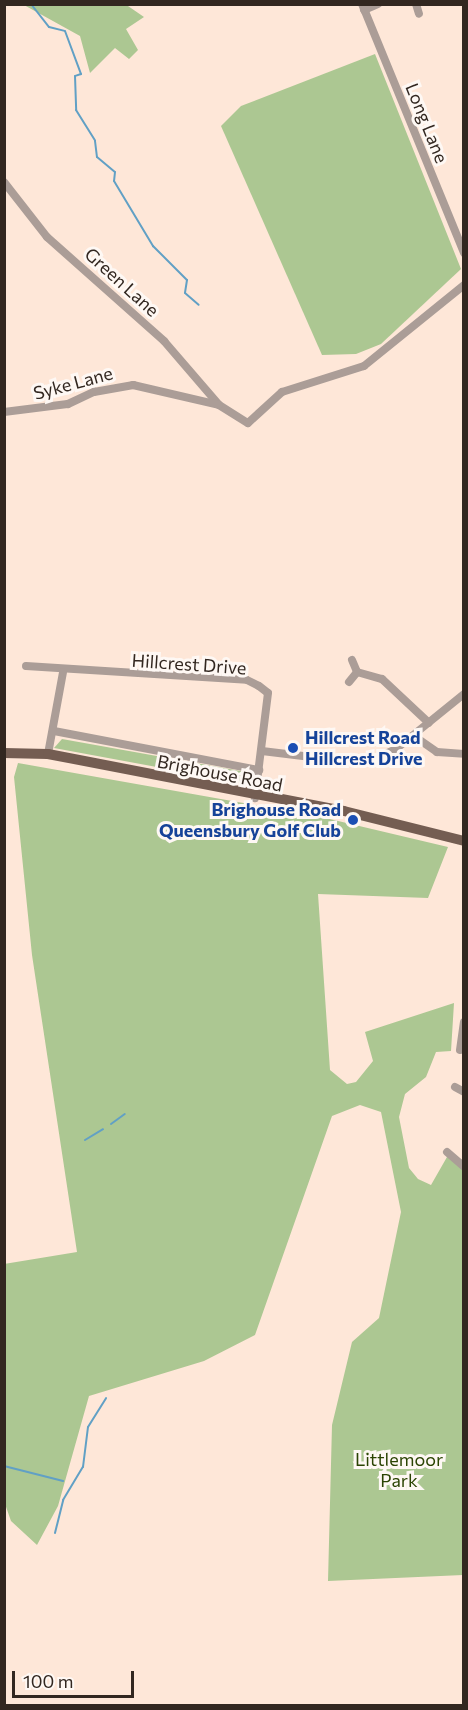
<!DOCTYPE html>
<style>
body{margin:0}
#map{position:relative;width:468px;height:1710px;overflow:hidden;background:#fee7d8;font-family:Commissioner,sans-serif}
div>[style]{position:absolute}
.green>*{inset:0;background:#acc792}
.stream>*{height:2px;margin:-1px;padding:0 1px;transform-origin:1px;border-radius:1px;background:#61a0c5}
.minor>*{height:8px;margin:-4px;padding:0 4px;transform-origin:4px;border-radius:4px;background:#ab9d97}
.major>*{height:10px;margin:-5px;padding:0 5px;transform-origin:5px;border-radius:5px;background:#745d52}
.dots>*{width:16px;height:16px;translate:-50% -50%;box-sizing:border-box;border:3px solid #fef8f4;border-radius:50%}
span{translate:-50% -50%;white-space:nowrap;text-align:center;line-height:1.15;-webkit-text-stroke:6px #fef8f4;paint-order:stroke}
.street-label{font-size:18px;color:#322720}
.transit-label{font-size:18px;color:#164399;font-weight:700}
.left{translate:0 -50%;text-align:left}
.right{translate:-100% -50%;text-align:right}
.park-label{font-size:18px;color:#2b4403}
.frame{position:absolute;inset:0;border:6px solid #322720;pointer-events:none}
.scale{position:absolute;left:12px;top:1671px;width:122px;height:27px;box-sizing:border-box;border:3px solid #322720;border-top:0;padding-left:8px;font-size:18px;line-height:21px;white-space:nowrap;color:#322720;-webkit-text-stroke:4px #fef8f4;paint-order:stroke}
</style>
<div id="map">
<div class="green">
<i style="clip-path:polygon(24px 5px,128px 6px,144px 17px,126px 29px,138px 50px,129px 59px,115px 48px,90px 73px,80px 36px)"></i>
<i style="clip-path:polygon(375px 54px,461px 269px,381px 344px,356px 354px,322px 355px,221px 126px,241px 106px)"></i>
<i style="clip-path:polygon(62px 739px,246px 772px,254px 785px,54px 748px)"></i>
<i style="clip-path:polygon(18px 763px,317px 816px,448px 847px,428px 898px,318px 894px,330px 1070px,347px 1084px,356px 1082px,373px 1061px,365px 1032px,454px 1003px,451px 1051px,436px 1052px,426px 1077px,405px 1094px,399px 1117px,409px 1168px,418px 1179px,431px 1185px,447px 1157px,463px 1160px,463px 1575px,328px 1581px,332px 1425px,352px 1342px,379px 1318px,401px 1212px,381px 1112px,360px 1105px,332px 1116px,255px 1335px,204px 1361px,89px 1396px,58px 1506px,37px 1545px,11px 1521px,5px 1504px,4px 1264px,77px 1252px,32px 955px,14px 777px)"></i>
</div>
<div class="stream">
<i style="left:31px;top:4px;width:29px;rotate:52deg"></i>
<i style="left:49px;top:27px;width:16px;rotate:14deg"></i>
<i style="left:65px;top:31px;width:46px;rotate:69.6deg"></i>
<i style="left:81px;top:74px;width:6px;rotate:162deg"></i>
<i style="left:75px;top:76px;width:34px;rotate:88deg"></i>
<i style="left:76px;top:110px;width:36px;rotate:58deg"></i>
<i style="left:95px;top:141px;width:16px;rotate:83deg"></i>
<i style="left:97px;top:157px;width:23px;rotate:40deg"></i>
<i style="left:115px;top:172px;width:9px;rotate:96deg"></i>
<i style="left:114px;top:181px;width:76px;rotate:59deg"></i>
<i style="left:153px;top:246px;width:48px;rotate:45deg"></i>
<i style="left:187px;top:280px;width:13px;rotate:99deg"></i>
<i style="left:185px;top:293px;width:18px;rotate:41deg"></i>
<i style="left:111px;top:1124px;width:17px;rotate:-36deg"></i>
<i style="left:85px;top:1140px;width:21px;rotate:-31deg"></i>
<i style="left:4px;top:1466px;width:61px;rotate:14.3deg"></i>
<i style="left:55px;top:1533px;width:34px;rotate:-76deg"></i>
<i style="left:63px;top:1500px;width:39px;rotate:-59deg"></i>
<i style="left:83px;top:1467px;width:40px;rotate:-82.9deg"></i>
<i style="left:88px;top:1427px;width:34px;rotate:-58deg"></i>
</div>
<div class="minor">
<i style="left:362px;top:4px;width:269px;rotate:67.7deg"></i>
<i style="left:416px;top:4px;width:10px;rotate:73deg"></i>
<i style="left:364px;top:10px;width:15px;rotate:-23deg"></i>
<i style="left:4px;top:182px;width:70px;rotate:52deg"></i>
<i style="left:47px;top:237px;width:157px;rotate:41.6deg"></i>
<i style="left:164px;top:341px;width:84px;rotate:49.3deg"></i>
<i style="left:219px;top:405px;width:34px;rotate:32deg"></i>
<i style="left:248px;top:423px;width:46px;rotate:-42.4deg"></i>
<i style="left:282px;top:392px;width:86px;rotate:-17.6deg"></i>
<i style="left:364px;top:366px;width:129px;rotate:-39deg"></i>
<i style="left:4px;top:412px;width:64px;rotate:-7.1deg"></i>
<i style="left:68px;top:404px;width:29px;rotate:-25deg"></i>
<i style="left:94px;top:392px;width:40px;rotate:-10deg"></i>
<i style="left:133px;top:385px;width:88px;rotate:13.1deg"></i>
<i style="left:352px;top:660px;width:13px;rotate:67deg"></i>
<i style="left:357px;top:672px;width:26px;rotate:16deg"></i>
<i style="left:382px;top:679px;width:64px;rotate:43.1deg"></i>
<i style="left:26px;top:666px;width:221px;rotate:3.6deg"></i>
<i style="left:247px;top:680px;width:13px;rotate:27deg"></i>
<i style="left:259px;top:686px;width:11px;rotate:38deg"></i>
<i style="left:268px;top:693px;width:106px;rotate:97.1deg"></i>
<i style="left:349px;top:682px;width:13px;rotate:-51deg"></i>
<i style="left:54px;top:731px;width:209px;rotate:10.8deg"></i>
<i style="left:414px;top:736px;width:28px;rotate:35deg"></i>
<i style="left:437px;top:752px;width:27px;rotate:4deg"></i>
<i style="left:262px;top:751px;width:91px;rotate:7deg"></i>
<i style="left:352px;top:762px;width:22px;rotate:-8deg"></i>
<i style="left:374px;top:759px;width:24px;rotate:-24deg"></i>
<i style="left:396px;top:749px;width:87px;rotate:-39deg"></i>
<i style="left:48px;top:754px;width:83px;rotate:-79.6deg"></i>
<i style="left:460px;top:1050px;width:28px;rotate:-82deg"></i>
<i style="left:455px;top:1087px;width:10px;rotate:29deg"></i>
<i style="left:447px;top:1152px;width:23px;rotate:41deg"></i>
</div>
<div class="major">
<i style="left:4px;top:753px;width:44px;rotate:1.3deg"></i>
<i style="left:48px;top:754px;width:301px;rotate:10.9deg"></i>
<i style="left:344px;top:811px;width:124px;rotate:14deg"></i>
</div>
<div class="dots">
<i style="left:293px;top:748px;background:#1a4fb4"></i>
<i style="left:353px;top:820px;background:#1a4fb4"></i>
</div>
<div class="street-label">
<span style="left:427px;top:123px;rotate:68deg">Long Lane</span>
<span style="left:122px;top:282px;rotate:42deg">Green Lane</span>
<span style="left:73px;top:383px;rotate:-15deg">Syke Lane</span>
<span style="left:189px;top:664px;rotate:4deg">Hillcrest Drive</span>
<span style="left:220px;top:773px;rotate:11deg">Brighouse Road</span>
</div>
<div class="transit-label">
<span class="left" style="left:305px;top:748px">Hillcrest Road<br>Hillcrest Drive</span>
<span class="right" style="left:341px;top:820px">Brighouse Road<br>Queensbury Golf Club</span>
</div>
<div class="park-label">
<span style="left:399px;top:1470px">Littlemoor<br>Park</span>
</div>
<div class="frame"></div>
<div class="scale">100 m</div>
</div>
